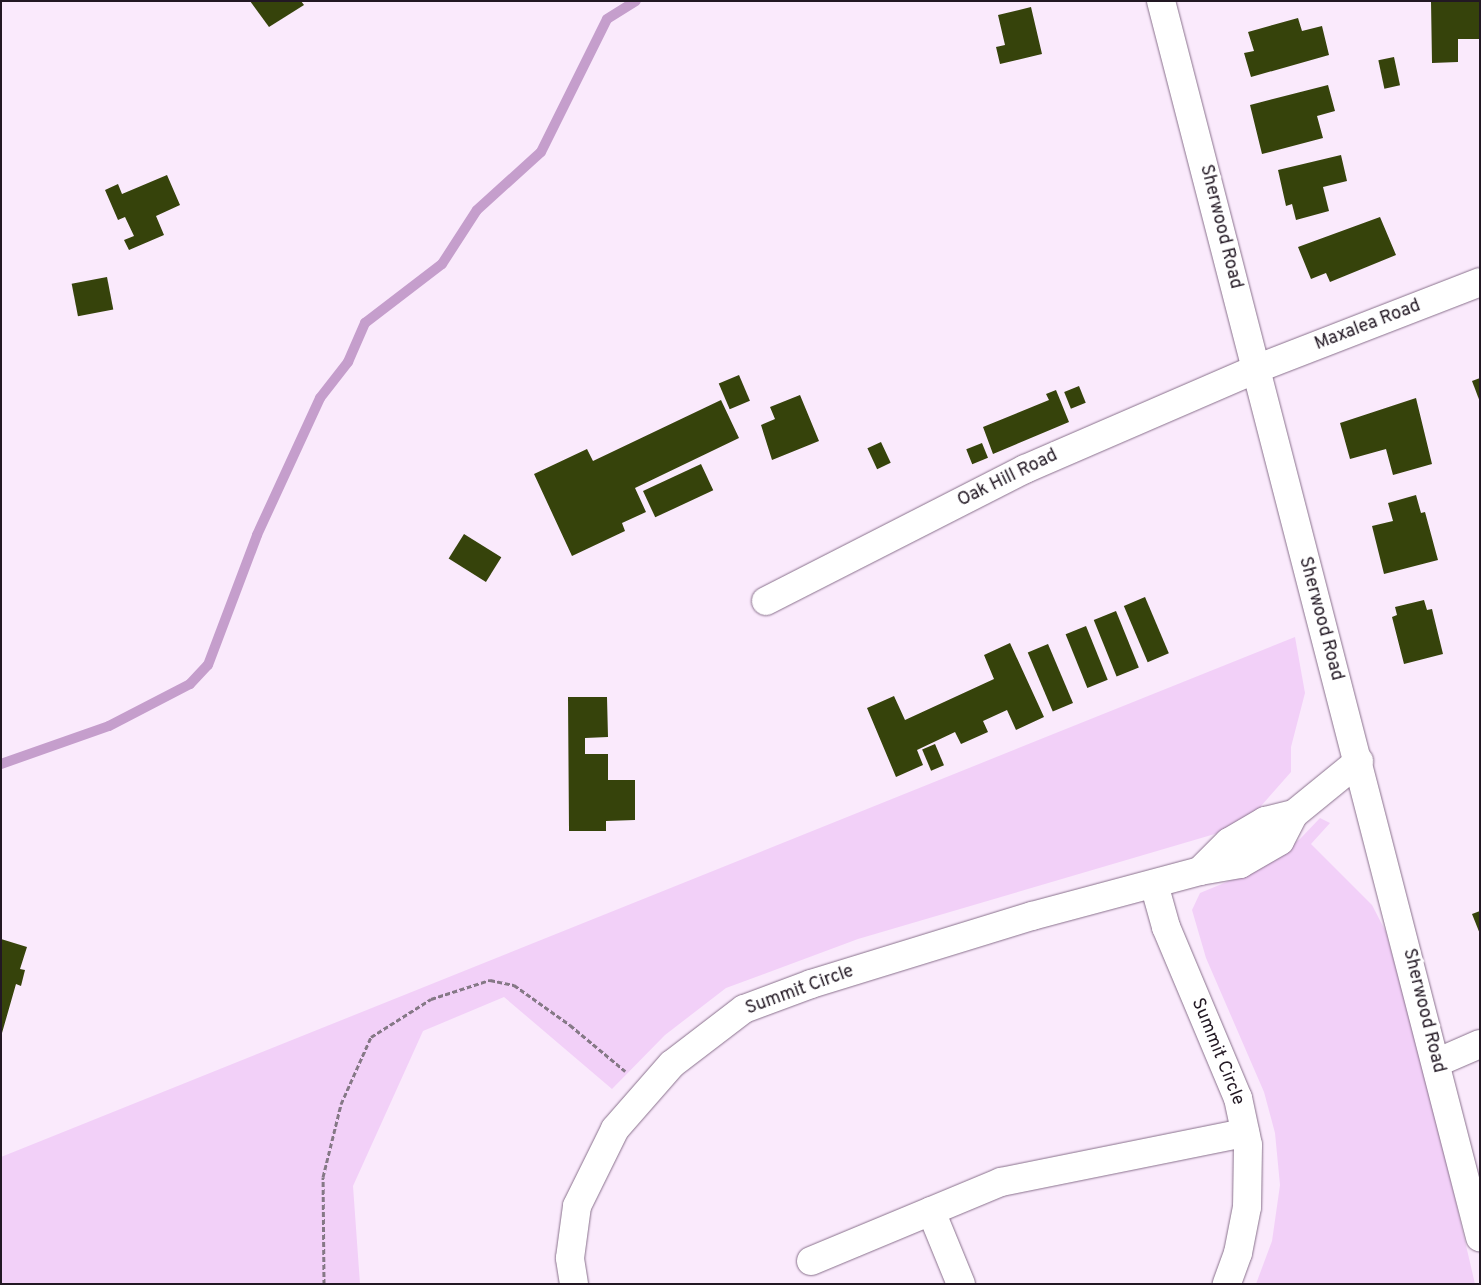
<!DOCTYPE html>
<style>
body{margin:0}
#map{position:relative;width:1481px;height:1285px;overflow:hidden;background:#faeafc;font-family:Overpass,sans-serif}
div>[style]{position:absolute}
.green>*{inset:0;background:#f2d0f8}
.stream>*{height:10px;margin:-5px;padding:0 5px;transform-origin:5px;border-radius:5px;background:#c59ecc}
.building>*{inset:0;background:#36430b;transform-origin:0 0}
.path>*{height:3px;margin-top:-1.5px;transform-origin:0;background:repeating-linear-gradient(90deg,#857886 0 5px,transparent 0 7.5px)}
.roads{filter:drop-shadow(0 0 1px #89718c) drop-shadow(0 0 1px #89718c)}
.minor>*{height:28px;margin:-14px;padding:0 14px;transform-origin:14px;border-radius:14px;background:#fff}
span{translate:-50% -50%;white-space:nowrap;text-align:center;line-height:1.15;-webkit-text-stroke:5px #fff;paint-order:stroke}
.street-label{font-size:18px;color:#221823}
.frame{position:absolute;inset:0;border:2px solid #221823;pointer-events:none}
</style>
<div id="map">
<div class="green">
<i style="clip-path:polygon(1295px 637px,1305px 693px,1291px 747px,1291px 772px,1254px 814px,1225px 831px,858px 939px,726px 988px,665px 1035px,612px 1089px,504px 997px,423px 1031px,353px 1186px,360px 1284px,1px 1284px,1px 1157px)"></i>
<i style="clip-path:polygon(1320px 818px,1330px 823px,1311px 844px,1372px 905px,1386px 932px,1434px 1108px,1475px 1284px,1256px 1284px,1272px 1241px,1280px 1185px,1275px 1133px,1264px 1092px,1206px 958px,1192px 910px,1200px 893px,1253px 871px,1300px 839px)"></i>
</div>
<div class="stream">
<i style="left:1px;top:764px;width:114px;rotate:-19.4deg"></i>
<i style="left:109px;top:726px;width:91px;rotate:-27.4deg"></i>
<i style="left:190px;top:684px;width:26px;rotate:-47deg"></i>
<i style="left:208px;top:665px;width:139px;rotate:-69.3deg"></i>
<i style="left:257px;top:535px;width:151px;rotate:-65.3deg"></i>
<i style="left:320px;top:398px;width:46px;rotate:-52.1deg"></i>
<i style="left:348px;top:362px;width:43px;rotate:-66.4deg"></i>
<i style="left:365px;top:323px;width:97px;rotate:-37.5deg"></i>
<i style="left:442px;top:264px;width:64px;rotate:-57.1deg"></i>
<i style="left:477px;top:210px;width:86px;rotate:-42.2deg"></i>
<i style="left:541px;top:152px;width:148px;rotate:-63.6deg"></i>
<i style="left:607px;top:19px;width:34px;rotate:-32deg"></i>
</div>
<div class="building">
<i style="clip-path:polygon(250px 1px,301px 1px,304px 5px,269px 27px)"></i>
<i style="clip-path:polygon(1431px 1px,1480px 1px,1480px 39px,1458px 39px,1458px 62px,1432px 63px)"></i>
<i style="clip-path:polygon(1031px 7px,1042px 54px,1000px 64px,996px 47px,1005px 45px,998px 15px)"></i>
<i style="clip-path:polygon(1298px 18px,1302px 31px,1322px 26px,1329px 55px,1251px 77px,1244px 53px,1254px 51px,1248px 32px)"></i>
<i style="left:1394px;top:57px;width:29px;height:16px;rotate:78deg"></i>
<i style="clip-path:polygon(1328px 85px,1335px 111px,1317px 116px,1323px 138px,1262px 154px,1250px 105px)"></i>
<i style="clip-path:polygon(1341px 155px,1347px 181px,1323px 187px,1329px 211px,1296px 220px,1292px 204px,1286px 206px,1278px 170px)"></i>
<i style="clip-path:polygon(167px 175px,180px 205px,156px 216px,164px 235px,129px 250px,124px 240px,134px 236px,125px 217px,118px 220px,105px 190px,118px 184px,122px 194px)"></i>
<i style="clip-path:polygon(1380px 217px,1396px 255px,1330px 282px,1326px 273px,1311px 279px,1298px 247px)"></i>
<i style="left:107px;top:277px;width:33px;height:36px;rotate:79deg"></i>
<i style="left:739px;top:375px;width:28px;height:22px;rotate:67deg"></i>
<i style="clip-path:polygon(1480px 378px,1480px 402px,1472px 381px)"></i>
<i style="left:1079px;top:386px;width:18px;height:16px;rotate:68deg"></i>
<i style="clip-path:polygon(1056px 390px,1069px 422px,993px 454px,983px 427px,1049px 400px,1046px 394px)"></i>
<i style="clip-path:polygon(800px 395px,819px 441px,772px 460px,761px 425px,775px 419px,770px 407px)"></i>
<i style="clip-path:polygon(1416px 398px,1432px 464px,1393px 475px,1386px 449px,1350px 459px,1340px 423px)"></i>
<i style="clip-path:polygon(721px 400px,739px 438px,635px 488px,646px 512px,622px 523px,625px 531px,572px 556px,534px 474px,587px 449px,593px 461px)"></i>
<i style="left:881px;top:442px;width:23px;height:15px;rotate:65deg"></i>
<i style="left:982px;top:443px;width:16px;height:17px;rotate:68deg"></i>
<i style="left:701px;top:464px;width:29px;height:64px;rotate:65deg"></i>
<i style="clip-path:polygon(1416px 495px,1421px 513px,1425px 512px,1438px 560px,1384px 574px,1372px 526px,1393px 521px,1388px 503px)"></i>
<i style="left:464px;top:534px;width:44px;height:29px;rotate:32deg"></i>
<i style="left:1145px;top:597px;width:61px;height:23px;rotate:67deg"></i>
<i style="clip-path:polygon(1424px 600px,1427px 610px,1432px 609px,1443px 654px,1404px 664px,1392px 617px,1397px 615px,1395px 607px)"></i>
<i style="left:1116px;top:611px;width:61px;height:24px;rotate:68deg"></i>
<i style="left:1086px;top:626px;width:58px;height:22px;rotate:68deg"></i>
<i style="clip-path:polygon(1010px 643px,1044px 717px,1016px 730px,1007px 710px,983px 721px,988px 732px,961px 744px,955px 732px,917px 750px,923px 765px,896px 777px,867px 708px,894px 696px,905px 720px,994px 679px,984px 655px)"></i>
<i style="left:1048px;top:644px;width:64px;height:22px;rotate:67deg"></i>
<i style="clip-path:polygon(568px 697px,607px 697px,608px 737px,585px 738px,585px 754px,608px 754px,608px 780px,635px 780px,635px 820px,606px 821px,606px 831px,569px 831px)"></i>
<i style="left:935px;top:744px;width:23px;height:14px;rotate:67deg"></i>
<i style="clip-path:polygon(1480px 911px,1480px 934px,1472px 914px)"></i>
<i style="clip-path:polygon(1px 939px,27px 947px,20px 969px,25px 970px,21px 986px,16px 984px,2px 1033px)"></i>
</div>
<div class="path">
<i style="left:324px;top:1284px;width:107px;rotate:-90.5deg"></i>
<i style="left:323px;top:1177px;width:75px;rotate:-76.1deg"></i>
<i style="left:341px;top:1104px;width:73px;rotate:-65.9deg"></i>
<i style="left:371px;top:1037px;width:71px;rotate:-32.3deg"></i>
<i style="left:431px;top:999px;width:62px;rotate:-17.9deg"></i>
<i style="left:490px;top:980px;width:25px;rotate:12deg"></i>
<i style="left:514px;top:985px;width:69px;rotate:35.5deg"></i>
<i style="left:570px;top:1025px;width:72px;rotate:39.9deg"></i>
</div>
<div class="roads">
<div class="minor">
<i style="left:1161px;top:1px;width:1277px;rotate:75.53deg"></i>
<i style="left:766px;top:601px;width:291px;rotate:-27deg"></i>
<i style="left:1025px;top:469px;width:252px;rotate:-23.4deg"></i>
<i style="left:1256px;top:369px;width:240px;rotate:-21.2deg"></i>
<i style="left:1200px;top:871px;width:41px;rotate:-45deg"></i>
<i style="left:1229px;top:842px;width:42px;rotate:-30.3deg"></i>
<i style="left:1265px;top:821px;width:30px;rotate:-14deg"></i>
<i style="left:1154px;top:884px;width:45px;rotate:74.4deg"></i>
<i style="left:1166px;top:927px;width:186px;rotate:67.2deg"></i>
<i style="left:1238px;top:1098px;width:48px;rotate:78deg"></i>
<i style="left:1248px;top:1145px;width:62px;rotate:90.9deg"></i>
<i style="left:1247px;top:1207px;width:47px;rotate:101.1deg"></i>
<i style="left:1238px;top:1253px;width:33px;rotate:110deg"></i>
<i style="left:1436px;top:1063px;width:48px;rotate:-23.4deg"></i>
<i style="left:931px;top:1211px;width:79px;rotate:67.7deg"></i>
<i style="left:811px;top:1261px;width:206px;rotate:-22.6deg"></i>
<i style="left:1001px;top:1182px;width:249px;rotate:-11.4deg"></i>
<i style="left:574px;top:1284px;width:26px;rotate:-99deg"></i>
<i style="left:570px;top:1258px;width:52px;rotate:-82.3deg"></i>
<i style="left:577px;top:1206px;width:86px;rotate:-63.7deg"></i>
<i style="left:615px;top:1129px;width:86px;rotate:-48.8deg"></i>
<i style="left:672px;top:1064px;width:91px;rotate:-37.4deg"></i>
<i style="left:744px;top:1009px;width:72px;rotate:-20.5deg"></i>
<i style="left:811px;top:984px;width:231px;rotate:-17.1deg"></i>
<i style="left:1032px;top:916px;width:174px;rotate:-15deg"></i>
<i style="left:1200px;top:871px;width:41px;rotate:-9.9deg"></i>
<i style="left:1240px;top:864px;width:46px;rotate:-29.9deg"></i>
<i style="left:1280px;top:841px;width:30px;rotate:-63deg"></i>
<i style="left:1294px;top:814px;width:84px;rotate:-39.2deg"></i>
</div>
</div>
<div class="street-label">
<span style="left:1220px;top:227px;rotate:76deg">Sherwood Road</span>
<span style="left:1368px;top:326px;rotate:-21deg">Maxalea Road</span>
<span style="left:1008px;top:479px;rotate:-26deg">Oak Hill Road</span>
<span style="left:1320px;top:619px;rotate:75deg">Sherwood Road</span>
<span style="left:800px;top:991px;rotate:-20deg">Summit Circle</span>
<span style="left:1423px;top:1011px;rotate:76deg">Sherwood Road</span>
<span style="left:1217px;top:1052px;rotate:68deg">Summit Circle</span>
</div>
<div class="frame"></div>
</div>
